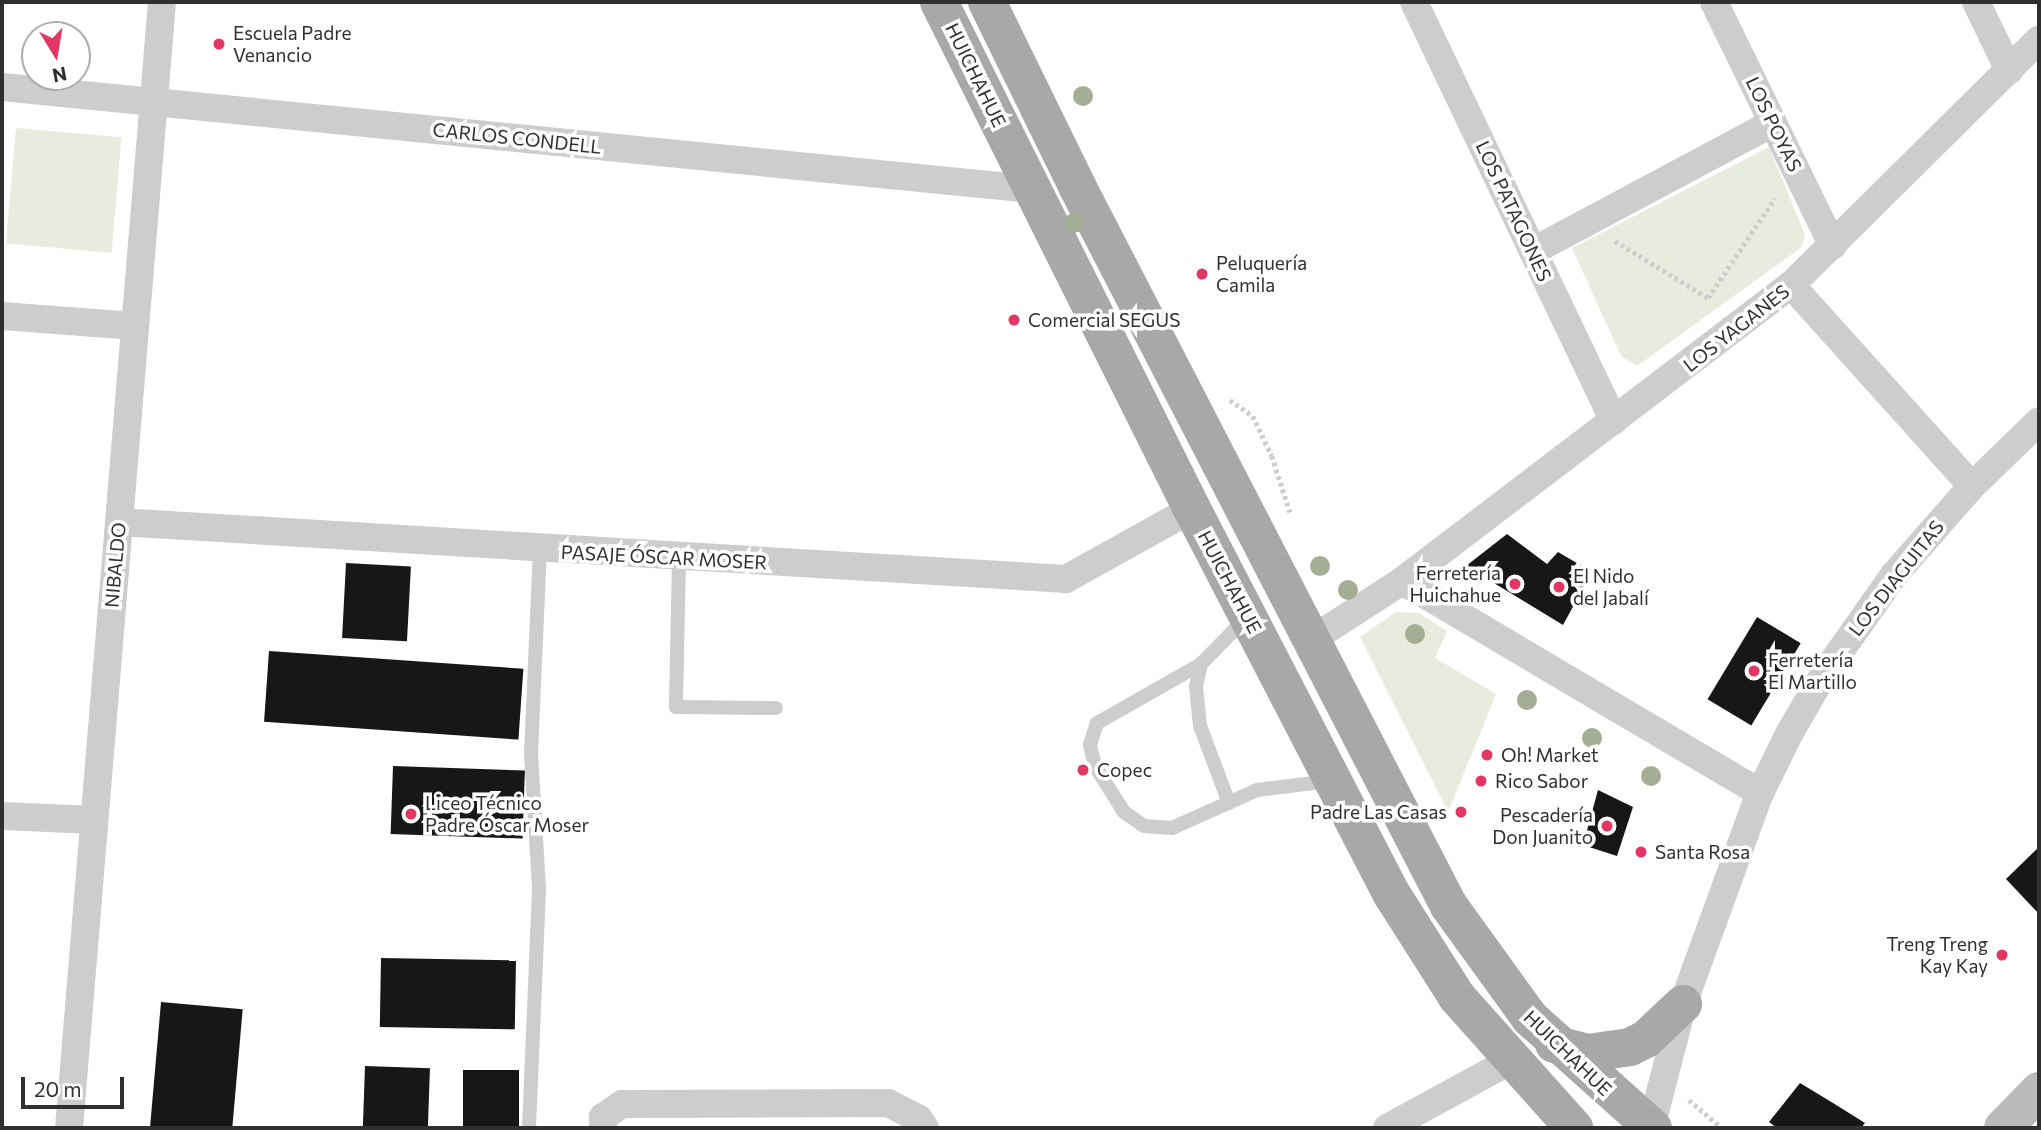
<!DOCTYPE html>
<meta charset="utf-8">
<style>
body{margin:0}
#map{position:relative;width:2041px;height:1130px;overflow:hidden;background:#fff;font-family:Commissioner,sans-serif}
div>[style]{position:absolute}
.green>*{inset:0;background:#e8ecde;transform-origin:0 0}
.building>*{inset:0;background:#171717;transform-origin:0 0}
.path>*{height:4.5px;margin-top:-2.25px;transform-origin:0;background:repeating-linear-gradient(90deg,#cdcdcd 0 3.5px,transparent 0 7px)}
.service>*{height:14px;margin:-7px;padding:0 7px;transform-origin:7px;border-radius:7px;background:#cdcdcd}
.minor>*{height:28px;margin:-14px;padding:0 14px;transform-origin:14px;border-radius:14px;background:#cdcdcd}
.secondary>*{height:38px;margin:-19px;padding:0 19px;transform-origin:19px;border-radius:19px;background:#bababa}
.primary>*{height:38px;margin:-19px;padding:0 19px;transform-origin:19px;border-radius:19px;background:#a8a8a8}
.trees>*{width:20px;height:20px;margin:-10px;border-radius:50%;background:#a5ae94}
.dots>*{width:19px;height:19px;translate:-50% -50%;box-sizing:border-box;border:4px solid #fff;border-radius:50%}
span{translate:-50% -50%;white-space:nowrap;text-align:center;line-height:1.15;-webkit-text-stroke:7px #fff;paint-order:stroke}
.poi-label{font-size:19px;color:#303030}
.left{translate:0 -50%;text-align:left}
.right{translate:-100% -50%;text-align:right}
.street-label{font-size:19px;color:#303030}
.frame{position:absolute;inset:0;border:4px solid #303030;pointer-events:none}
.north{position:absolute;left:21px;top:21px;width:70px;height:70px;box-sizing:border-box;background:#fff;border:2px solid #acacac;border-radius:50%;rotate:169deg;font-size:19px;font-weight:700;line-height:28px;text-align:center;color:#303030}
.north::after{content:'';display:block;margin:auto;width:24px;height:32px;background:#e33662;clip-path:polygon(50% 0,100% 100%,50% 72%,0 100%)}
.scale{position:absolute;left:21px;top:1077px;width:103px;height:32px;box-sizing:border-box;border:4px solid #303030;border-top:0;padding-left:9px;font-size:21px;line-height:24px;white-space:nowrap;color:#303030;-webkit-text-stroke:5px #fff;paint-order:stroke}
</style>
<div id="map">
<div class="green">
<i style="left:16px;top:128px;width:106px;height:116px;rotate:5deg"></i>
<i style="clip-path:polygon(1769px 147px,1805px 235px,1802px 247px,1637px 366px,1621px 356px,1572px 248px)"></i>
<i style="clip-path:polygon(1396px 612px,1419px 613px,1447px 631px,1435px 658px,1496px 694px,1448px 812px,1360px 637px)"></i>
</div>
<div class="building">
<i style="clip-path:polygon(1507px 534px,1547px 564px,1558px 552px,1592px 572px,1563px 625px,1466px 566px)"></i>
<i style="left:346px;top:563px;width:65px;height:75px;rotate:3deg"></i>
<i style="left:1757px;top:617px;width:51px;height:96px;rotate:31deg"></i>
<i style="left:269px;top:651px;width:255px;height:71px;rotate:4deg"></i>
<i style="left:393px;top:766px;width:132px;height:68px;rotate:2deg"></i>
<i style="clip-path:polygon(1598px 790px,1633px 807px,1617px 856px,1583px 845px)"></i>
<i style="clip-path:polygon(2039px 847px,2039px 914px,2006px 879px)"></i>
<i style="left:381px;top:958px;width:135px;height:69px;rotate:1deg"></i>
<i style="left:161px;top:1002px;width:82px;height:126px;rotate:5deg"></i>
<i style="left:365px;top:1066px;width:65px;height:62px;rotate:2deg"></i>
<i style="left:463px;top:1070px;width:56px;height:58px"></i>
<i style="clip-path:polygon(1800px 1083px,1833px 1103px,1865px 1123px,1861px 1128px,1777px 1128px,1769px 1122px)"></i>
</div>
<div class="path">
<i style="left:1615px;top:241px;width:109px;rotate:31.5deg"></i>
<i style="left:1708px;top:298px;width:120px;rotate:-56.2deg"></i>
<i style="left:1230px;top:400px;width:28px;rotate:35deg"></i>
<i style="left:1253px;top:416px;width:44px;rotate:64.6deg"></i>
<i style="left:1272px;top:456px;width:59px;rotate:72.2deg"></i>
<i style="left:1689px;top:1100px;width:43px;rotate:40.3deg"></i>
</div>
<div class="service">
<i style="left:679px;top:559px;width:148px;rotate:91.2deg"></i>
<i style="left:676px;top:707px;width:100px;rotate:0.6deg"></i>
<i style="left:1201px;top:664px;width:120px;rotate:150.4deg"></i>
<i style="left:1097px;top:723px;width:23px;rotate:108deg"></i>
<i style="left:1090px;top:745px;width:22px;rotate:77deg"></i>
<i style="left:1095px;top:766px;width:54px;rotate:57.8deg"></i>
<i style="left:1124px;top:812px;width:24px;rotate:35deg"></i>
<i style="left:1144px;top:826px;width:28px;rotate:4deg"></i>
<i style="left:1172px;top:828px;width:93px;rotate:-24.1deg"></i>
<i style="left:1257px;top:790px;width:73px;rotate:-7.1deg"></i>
<i style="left:1229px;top:803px;width:82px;rotate:-110.6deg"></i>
<i style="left:1200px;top:726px;width:40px;rotate:-95.7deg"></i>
<i style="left:1196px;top:686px;width:23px;rotate:-77deg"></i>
<i style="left:1201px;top:664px;width:66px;rotate:-45.6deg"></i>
<i style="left:529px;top:1128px;width:240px;rotate:-87.6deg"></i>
<i style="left:539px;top:888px;width:134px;rotate:-93.4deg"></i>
<i style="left:531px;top:754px;width:205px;rotate:-87.5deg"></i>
</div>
<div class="minor">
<i style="left:1414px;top:2px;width:464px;rotate:64.5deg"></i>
<i style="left:1714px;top:2px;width:271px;rotate:64deg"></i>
<i style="left:1976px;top:2px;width:76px;rotate:64.1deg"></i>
<i style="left:2px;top:87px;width:1035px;rotate:5.66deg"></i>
<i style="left:1533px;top:251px;width:272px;rotate:-28.1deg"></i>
<i style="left:1791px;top:285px;width:270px;rotate:48deg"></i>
<i style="left:2px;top:316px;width:133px;rotate:4.3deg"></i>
<i style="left:119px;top:522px;width:949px;rotate:3.44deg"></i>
<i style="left:1066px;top:579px;width:144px;rotate:-29.1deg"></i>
<i style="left:1402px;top:581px;width:416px;rotate:30.6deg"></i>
<i style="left:1314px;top:638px;width:105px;rotate:-32.9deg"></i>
<i style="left:1402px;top:581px;width:489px;rotate:-37.3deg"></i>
<i style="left:1791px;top:285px;width:349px;rotate:-44.7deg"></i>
<i style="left:2px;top:816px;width:92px;rotate:2.5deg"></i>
<i style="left:1651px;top:1127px;width:127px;rotate:-75.4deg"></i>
<i style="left:1683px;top:1004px;width:225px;rotate:-70deg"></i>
<i style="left:1760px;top:793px;width:66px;rotate:-63.8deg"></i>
<i style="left:1789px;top:734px;width:66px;rotate:-59.9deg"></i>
<i style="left:1822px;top:677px;width:125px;rotate:-54.8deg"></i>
<i style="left:1894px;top:575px;width:118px;rotate:-48.8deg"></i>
<i style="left:1972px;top:486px;width:93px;rotate:-44.1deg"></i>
<i style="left:69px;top:1128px;width:1130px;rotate:-85.28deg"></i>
<i style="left:603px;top:1128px;width:11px;rotate:-90deg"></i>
<i style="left:603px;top:1117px;width:23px;rotate:-34deg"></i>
<i style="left:622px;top:1104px;width:266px;rotate:-0.2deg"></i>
<i style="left:888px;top:1103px;width:34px;rotate:27deg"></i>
<i style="left:918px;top:1118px;width:12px;rotate:55deg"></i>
<i style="left:1387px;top:1128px;width:140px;rotate:-28.6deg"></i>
</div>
<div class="secondary">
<i style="left:2003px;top:1128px;width:52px;rotate:-45.8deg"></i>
</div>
<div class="primary">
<i style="left:939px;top:2px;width:567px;rotate:63.48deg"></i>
<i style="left:1192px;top:509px;width:433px;rotate:62.6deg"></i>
<i style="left:1391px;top:893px;width:123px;rotate:57.6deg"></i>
<i style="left:1457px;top:997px;width:176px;rotate:48.2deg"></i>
<i style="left:987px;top:2px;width:205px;rotate:63.9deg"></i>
<i style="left:1077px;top:186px;width:810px;rotate:62.68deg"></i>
<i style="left:1449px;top:906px;width:138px;rotate:54.1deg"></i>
<i style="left:1530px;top:1018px;width:165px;rotate:41.8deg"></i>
<i style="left:1554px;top:1044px;width:35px;rotate:15deg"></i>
<i style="left:1588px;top:1053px;width:42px;rotate:-8.1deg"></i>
<i style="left:1630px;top:1047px;width:18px;rotate:-27deg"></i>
<i style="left:1646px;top:1039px;width:51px;rotate:-43.4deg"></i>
</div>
<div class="trees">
<i style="left:1083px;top:96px"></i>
<i style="left:1074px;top:223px"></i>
<i style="left:1320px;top:566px"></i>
<i style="left:1348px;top:590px"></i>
<i style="left:1415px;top:634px"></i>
<i style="left:1527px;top:700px"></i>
<i style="left:1592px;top:738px"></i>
<i style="left:1651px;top:776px"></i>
</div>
<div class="dots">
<i style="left:219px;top:44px;background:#e33662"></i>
<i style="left:1202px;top:274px;background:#e33662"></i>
<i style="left:1014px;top:320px;background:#e33662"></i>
<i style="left:1515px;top:584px;background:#e33662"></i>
<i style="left:1559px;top:587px;background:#e33662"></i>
<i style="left:1754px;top:671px;background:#e33662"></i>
<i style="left:1487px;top:755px;background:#e33662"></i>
<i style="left:1083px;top:770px;background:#e33662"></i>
<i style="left:1481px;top:781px;background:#e33662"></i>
<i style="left:1461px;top:812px;background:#e33662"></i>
<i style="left:411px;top:814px;background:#e33662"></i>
<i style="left:1607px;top:826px;background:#e33662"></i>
<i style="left:1641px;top:852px;background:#e33662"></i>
<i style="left:2002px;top:955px;background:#e33662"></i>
</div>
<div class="poi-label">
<span class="left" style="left:233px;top:44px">Escuela Padre<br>Venancio</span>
<span class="left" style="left:1216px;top:274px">Peluquería<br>Camila</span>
<span class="left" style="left:1028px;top:320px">Comercial SEGUS</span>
<span class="right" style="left:1501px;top:584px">Ferretería<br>Huichahue</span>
<span class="left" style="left:1573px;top:587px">El Nido<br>del Jabalí</span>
<span class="left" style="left:1768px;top:671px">Ferretería<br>El Martillo</span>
<span class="left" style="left:1501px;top:755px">Oh! Market</span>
<span class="left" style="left:1097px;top:770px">Copec</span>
<span class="left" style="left:1495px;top:781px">Rico Sabor</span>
<span class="left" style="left:425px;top:814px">Liceo Técnico<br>Padre Óscar Moser</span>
<span class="right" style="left:1447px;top:812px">Padre Las Casas</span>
<span class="right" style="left:1593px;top:826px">Pescadería<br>Don Juanito</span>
<span class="left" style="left:1655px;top:852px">Santa Rosa</span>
<span class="right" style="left:1988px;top:955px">Treng Treng<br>Kay Kay</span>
</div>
<div class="street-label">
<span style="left:976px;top:75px;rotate:64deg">HUICHAHUE</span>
<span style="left:1774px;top:124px;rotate:64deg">LOS POYAS</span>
<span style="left:517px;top:138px;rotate:6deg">CARLOS CONDELL</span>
<span style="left:1514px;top:211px;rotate:65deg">LOS PATAGONES</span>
<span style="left:1736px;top:328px;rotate:-38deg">LOS YAGANES</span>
<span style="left:664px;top:557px;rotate:3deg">PASAJE ÓSCAR MOSER</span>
<span style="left:115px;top:565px;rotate:-85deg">NIBALDO</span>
<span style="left:1896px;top:578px;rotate:-52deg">LOS DIAGUITAS</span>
<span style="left:1230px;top:582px;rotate:62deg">HUICHAHUE</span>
<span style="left:1568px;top:1053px;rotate:44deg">HUICHAHUE</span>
</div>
<div class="frame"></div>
<div class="north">N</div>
<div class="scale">20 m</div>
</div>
